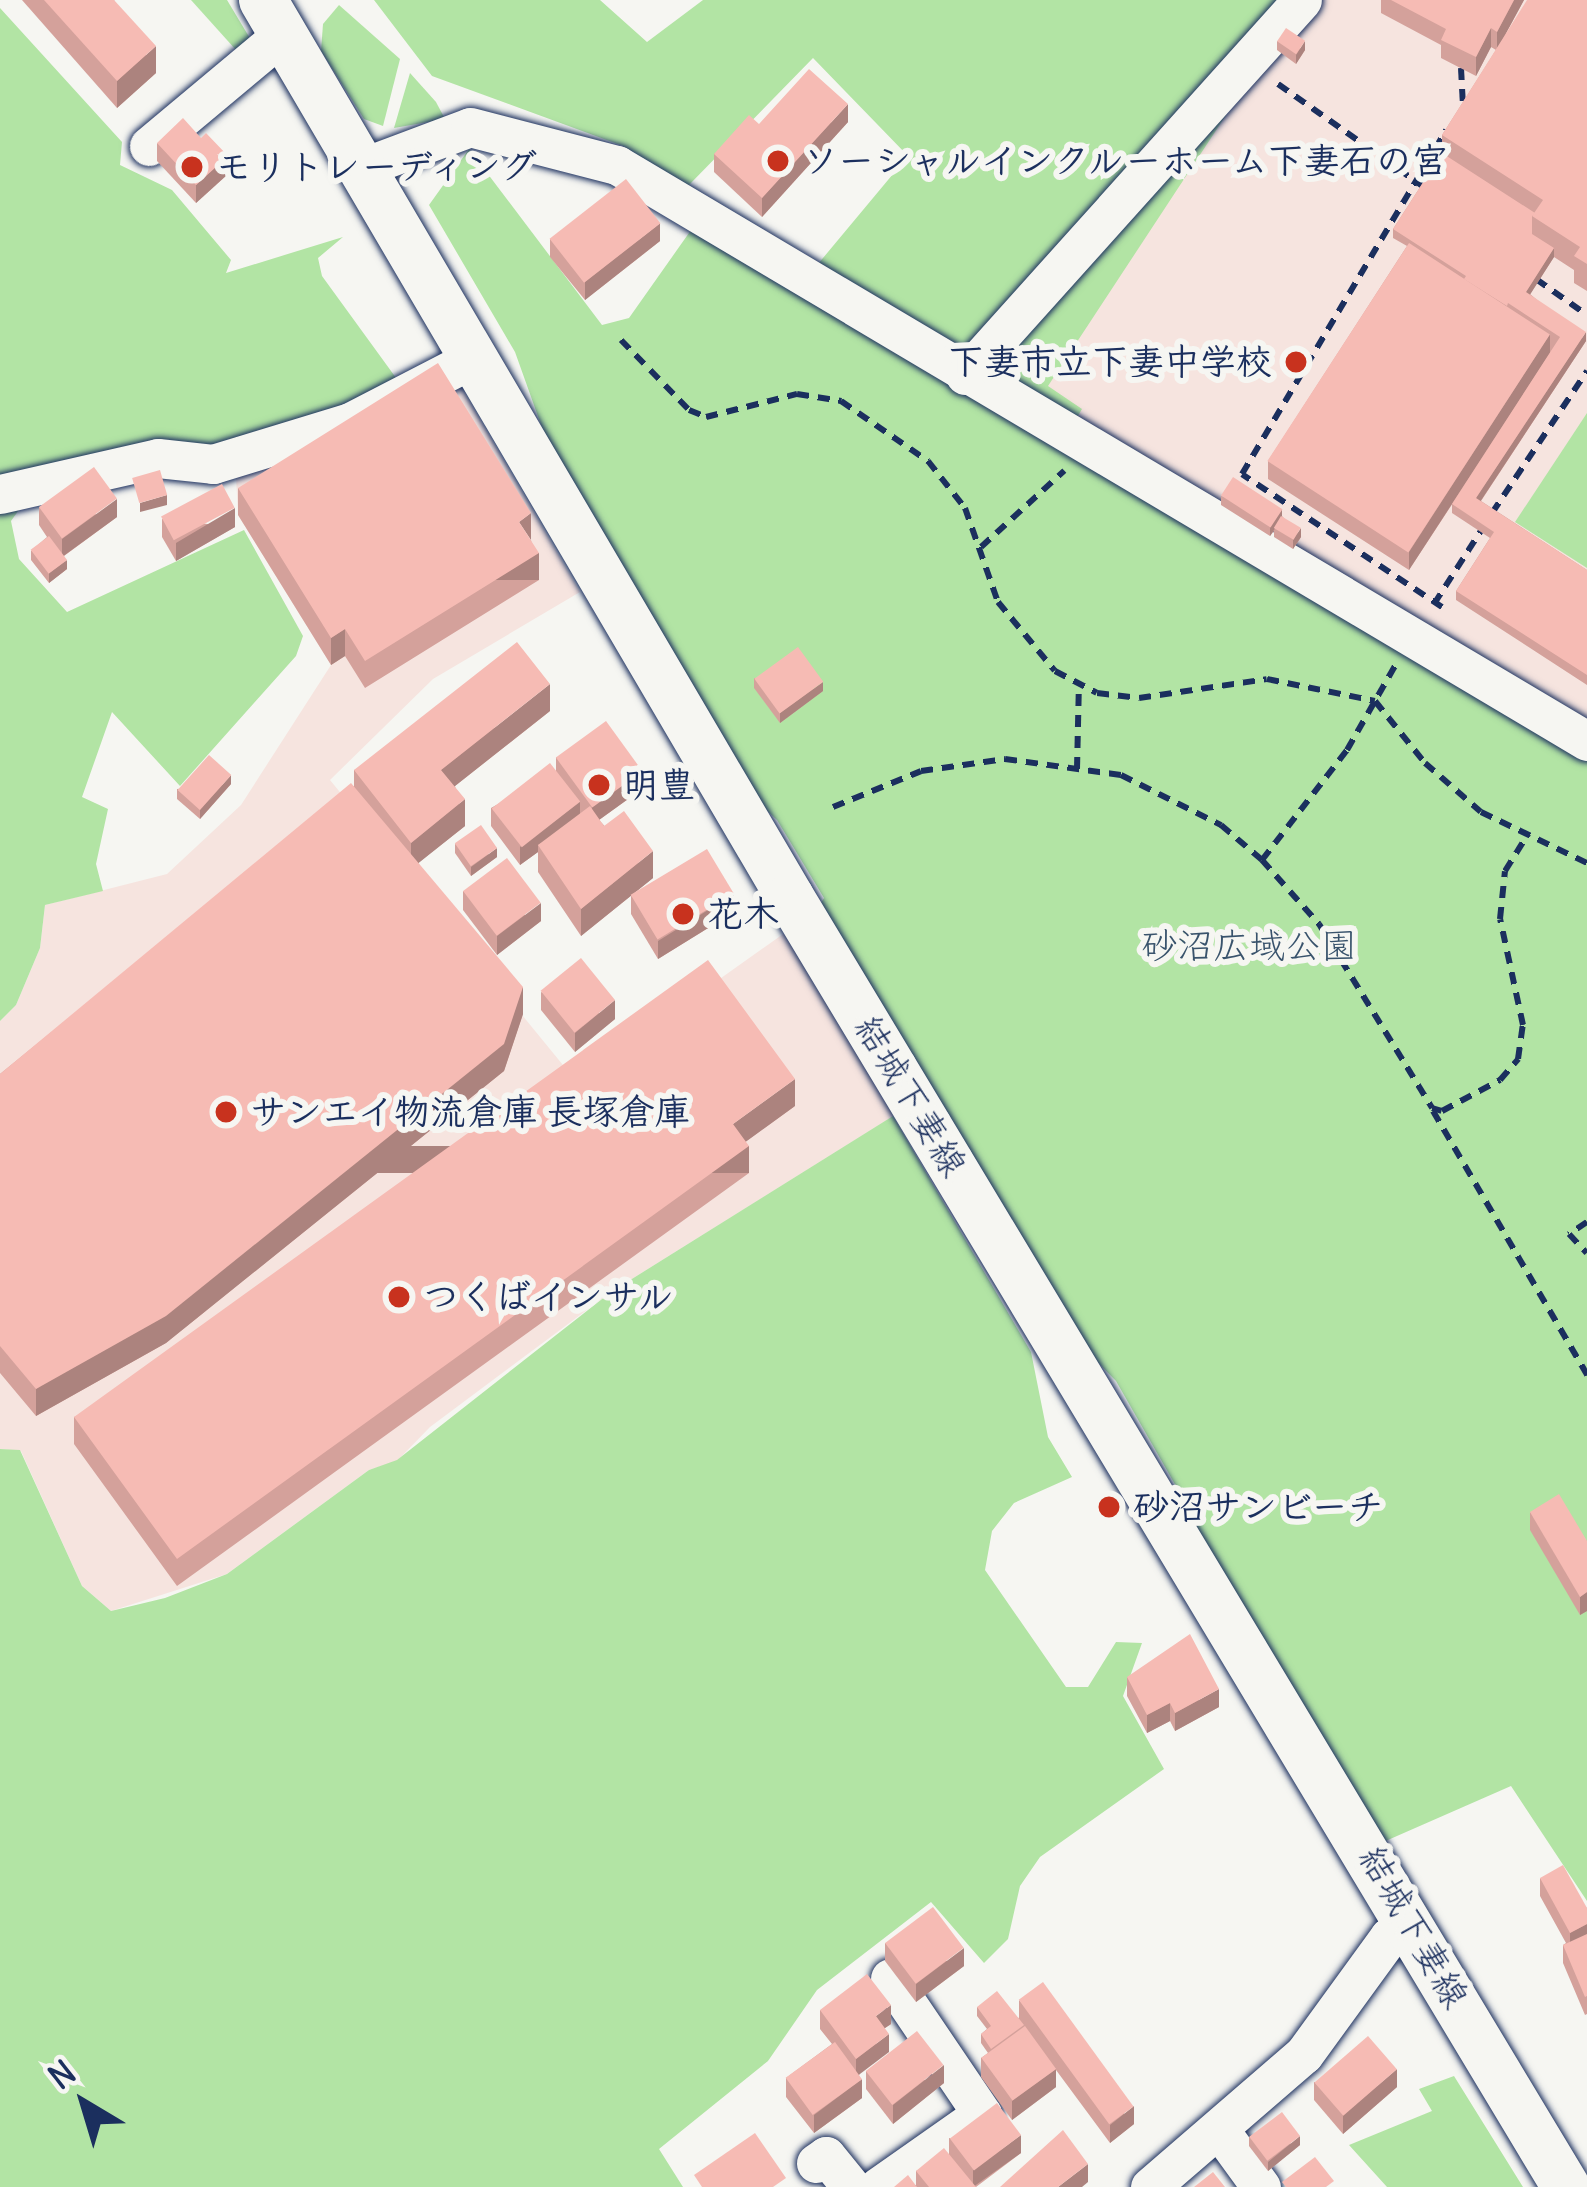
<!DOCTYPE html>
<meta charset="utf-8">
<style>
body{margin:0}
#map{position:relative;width:1587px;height:2187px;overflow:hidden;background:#f6f6f2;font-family:Delius,"Klee One",sans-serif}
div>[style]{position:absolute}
.built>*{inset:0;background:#f6e4df}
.green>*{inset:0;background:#b2e4a4}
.path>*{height:6px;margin-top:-3px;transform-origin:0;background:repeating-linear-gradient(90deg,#1b2f5e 0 12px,transparent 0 21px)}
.roads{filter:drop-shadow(0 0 3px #1b2f5e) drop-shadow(0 0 3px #1b2f5e)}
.minor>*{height:39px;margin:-19.5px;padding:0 19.5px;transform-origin:19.5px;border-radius:19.5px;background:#f6f6f2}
.major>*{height:48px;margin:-24px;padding:0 24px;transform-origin:24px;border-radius:24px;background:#f6f6f2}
.wall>*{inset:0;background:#d4a19b}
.shaded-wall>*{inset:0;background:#ac837e;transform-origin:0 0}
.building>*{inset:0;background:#f6bbb4;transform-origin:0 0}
.dots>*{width:33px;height:33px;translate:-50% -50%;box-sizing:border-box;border:6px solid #f6f6f2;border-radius:50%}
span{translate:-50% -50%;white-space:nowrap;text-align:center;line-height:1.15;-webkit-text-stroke:12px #f6f6f2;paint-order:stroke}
.poi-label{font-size:36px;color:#1b2f5e;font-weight:700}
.left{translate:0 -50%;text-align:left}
.right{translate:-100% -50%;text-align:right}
.park-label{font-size:36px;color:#39536c}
.street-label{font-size:36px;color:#1b2f5e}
.north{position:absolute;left:24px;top:2043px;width:120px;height:120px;-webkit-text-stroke:9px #f6f6f2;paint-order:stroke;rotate:322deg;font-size:33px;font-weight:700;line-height:48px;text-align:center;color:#1b2f5e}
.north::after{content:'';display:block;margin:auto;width:42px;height:54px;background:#1b2f5e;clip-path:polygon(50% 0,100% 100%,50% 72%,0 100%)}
</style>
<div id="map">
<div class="built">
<i style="clip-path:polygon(1317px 0,1587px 0,1587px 729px,995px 382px)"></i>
<i style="clip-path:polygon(451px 369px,580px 592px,433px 679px,330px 780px,576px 1081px,786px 932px,895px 1115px,611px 1292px,430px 1427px,397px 1461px,369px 1470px,227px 1574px,111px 1611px,82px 1586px,21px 1451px,0 1449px,0 1021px,16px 1005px,40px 948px,45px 905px,167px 874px,241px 805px,331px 665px,238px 515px,235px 457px)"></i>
</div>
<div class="green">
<i style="clip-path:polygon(191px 0,227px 0,251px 40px,236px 50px)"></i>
<i style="clip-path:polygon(374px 0,600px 0,647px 42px,703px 0,1285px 0,977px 372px,1587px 749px,1587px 1901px,1511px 1786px,1381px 1843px,1196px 1543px,1197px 1523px,1116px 1381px,1068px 1332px,814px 914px,824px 898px,777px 820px,746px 791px,545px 436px,515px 352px,429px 205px,469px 149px,602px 325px,629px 318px,696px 223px,813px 270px,908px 156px,813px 58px,688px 186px,623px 146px,432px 76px)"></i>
<i style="clip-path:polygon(339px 5px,400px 59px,383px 126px,364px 119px,321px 51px,323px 24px)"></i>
<i style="clip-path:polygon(0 8px,122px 142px,120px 165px,172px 190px,231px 260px,226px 273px,343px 237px,318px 258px,322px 276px,399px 382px,264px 436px,44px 475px,11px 521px,19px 559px,67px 612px,244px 530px,303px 636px,296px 656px,180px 786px,112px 712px,82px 797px,108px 809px,96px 864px,103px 891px,45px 905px,40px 948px,16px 1005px,0 1021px)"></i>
<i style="clip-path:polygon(410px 73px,436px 102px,445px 119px,394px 128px)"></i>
<i style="clip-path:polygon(1236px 100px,1048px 386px,1082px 409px,1072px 426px,995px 382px,1017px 342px)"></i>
<i style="clip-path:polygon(1587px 413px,1587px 568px,1515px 522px)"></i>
<i style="clip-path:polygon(893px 1116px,1031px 1352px,1048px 1437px,1072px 1477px,1014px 1503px,992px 1531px,985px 1570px,1066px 1687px,1088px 1687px,1116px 1642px,1142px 1643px,1123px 1696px,1164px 1769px,1040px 1857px,1020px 1886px,1008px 1939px,984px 1963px,931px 1902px,817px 1990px,768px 2061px,659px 2149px,683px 2187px,0 2187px,0 1449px,20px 1450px,82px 1586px,111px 1611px,165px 1598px,227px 1574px,369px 1470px,397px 1460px,611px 1292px)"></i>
<i style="clip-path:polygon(1454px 2076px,1523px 2187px,1387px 2187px,1349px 2145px,1432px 2111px,1419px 2089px)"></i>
</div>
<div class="path">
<i style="left:1461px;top:68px;width:36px;rotate:87deg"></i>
<i style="left:1278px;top:84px;width:179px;rotate:35.2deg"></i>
<i style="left:1536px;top:279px;width:62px;rotate:35.2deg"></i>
<i style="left:621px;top:340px;width:98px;rotate:45.8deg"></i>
<i style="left:689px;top:410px;width:18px;rotate:22deg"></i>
<i style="left:706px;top:417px;width:94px;rotate:-14.2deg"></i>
<i style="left:797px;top:394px;width:45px;rotate:9deg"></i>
<i style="left:841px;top:401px;width:106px;rotate:34.6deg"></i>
<i style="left:928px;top:461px;width:60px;rotate:51.8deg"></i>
<i style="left:965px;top:508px;width:100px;rotate:70.7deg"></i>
<i style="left:998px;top:602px;width:89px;rotate:50.4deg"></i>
<i style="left:1055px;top:671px;width:47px;rotate:27.6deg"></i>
<i style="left:1097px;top:693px;width:42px;rotate:6.8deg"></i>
<i style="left:1139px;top:698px;width:129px;rotate:-8.4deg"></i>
<i style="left:1267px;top:679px;width:110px;rotate:11.5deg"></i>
<i style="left:1375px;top:701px;width:80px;rotate:51.1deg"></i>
<i style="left:1425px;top:763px;width:74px;rotate:41.2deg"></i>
<i style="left:1481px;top:812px;width:118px;rotate:25.7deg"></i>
<i style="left:1492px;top:513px;width:171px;rotate:-56.2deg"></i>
<i style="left:981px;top:547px;width:113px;rotate:-42.5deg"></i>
<i style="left:1434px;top:604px;width:89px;rotate:-57.4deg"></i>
<i style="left:1442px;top:607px;width:240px;rotate:-146.4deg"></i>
<i style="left:1242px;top:474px;width:400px;rotate:-59.3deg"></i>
<i style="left:1077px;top:769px;width:85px;rotate:-88.7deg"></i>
<i style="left:833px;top:807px;width:95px;rotate:-22.2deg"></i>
<i style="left:921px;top:771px;width:85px;rotate:-8.1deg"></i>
<i style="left:1005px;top:759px;width:117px;rotate:7.9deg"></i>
<i style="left:1121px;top:775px;width:112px;rotate:26.6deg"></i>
<i style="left:1221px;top:825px;width:54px;rotate:40.5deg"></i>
<i style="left:1262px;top:860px;width:139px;rotate:-52.3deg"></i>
<i style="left:1347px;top:750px;width:97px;rotate:-60.3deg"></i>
<i style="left:1262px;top:860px;width:86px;rotate:48.3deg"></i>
<i style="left:1319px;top:924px;width:216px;rotate:58.4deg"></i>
<i style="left:1432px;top:1108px;width:10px;rotate:17deg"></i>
<i style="left:1442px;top:1111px;width:66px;rotate:-28.1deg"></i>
<i style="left:1500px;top:1080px;width:28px;rotate:-49deg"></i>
<i style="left:1518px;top:1059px;width:34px;rotate:-82deg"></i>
<i style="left:1523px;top:1025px;width:108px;rotate:-102.2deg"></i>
<i style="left:1500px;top:919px;width:48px;rotate:-84.1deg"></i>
<i style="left:1505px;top:871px;width:44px;rotate:-58.1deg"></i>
<i style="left:1433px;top:1111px;width:306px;rotate:59.7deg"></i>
<i style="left:1587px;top:1222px;width:22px;rotate:146deg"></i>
<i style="left:1569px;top:1234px;width:26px;rotate:47deg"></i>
</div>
<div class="roads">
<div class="minor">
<i style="left:149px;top:146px;width:175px;rotate:-39.9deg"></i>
<i style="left:361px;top:168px;width:116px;rotate:-20.6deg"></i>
<i style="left:470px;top:127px;width:152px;rotate:14.5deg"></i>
<i style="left:617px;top:165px;width:1128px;rotate:30.7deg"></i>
<i style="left:965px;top:375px;width:504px;rotate:-48.06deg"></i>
<i style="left:0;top:494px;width:162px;rotate:-12.8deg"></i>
<i style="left:158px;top:458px;width:55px;rotate:6.2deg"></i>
<i style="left:213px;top:464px;width:143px;rotate:-17deg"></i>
<i style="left:350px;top:422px;width:140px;rotate:-27.3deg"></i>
<i style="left:1221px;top:2132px;width:68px;rotate:54deg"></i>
<i style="left:816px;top:2163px;width:12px;rotate:-35deg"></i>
<i style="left:826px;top:2156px;width:40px;rotate:51deg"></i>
<i style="left:878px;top:2187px;width:127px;rotate:-35.1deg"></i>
<i style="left:982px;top:2114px;width:164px;rotate:-124.1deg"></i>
<i style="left:1150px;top:2187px;width:203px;rotate:-40.8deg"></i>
<i style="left:1304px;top:2054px;width:145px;rotate:-54deg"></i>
<i style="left:1389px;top:1937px;width:26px;rotate:-36deg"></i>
</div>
<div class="major">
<i style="left:263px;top:0;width:1040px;rotate:59.57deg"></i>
<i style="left:790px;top:897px;width:1505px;rotate:58.97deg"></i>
</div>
</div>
<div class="wall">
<i style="clip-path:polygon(22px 0,114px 0,156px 73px,117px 108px)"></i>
<i style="clip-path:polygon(1381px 0,1524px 0,1506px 33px,1587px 0,1587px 291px,1574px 283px,1574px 270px,1554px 257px,1530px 294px,1586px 341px,1481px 501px,1587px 570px,1587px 685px,1456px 600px,1456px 591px,1490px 538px,1452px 513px,1452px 504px,1468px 480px,1409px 570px,1268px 479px,1268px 461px,1407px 246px,1393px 238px,1393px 229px,1442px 153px,1442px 135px,1496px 50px,1491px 47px,1476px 76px,1441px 58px,1441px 45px,1381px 13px)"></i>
<i style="clip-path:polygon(1277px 41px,1305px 50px,1296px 64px,1277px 50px)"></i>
<i style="clip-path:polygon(848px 122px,762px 217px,714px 172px,714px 154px,759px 124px)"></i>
<i style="clip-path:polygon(157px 143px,228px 174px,196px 203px,157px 161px)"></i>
<i style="clip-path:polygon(550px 239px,660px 241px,585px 300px,550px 257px)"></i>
<i style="clip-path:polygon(238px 488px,531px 540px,539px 580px,365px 688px,345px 656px,331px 665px,238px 515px)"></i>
<i style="clip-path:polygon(1221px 496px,1282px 516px,1301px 537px,1293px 549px,1274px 537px,1274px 531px,1270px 536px,1221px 505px)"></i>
<i style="clip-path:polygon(39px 507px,117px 517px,64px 556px,67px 569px,49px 583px,31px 560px,31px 551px,47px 537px,39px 525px)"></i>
<i style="clip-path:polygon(162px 519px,235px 527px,176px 561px,162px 537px)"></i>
<i style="clip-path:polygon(754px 678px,823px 691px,780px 723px,754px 688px)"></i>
<i style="clip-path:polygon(550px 711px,455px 786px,465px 826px,418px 863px,523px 1014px,504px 1071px,166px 1343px,36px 1416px,0 1373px,0 1074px,354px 786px,354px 770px)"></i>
<i style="clip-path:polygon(556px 757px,642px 789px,599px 820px,653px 878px,581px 936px,538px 872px,538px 852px,520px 865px,491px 826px,491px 808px,556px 771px)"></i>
<i style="clip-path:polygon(231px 784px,200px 819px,177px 799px,177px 789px)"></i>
<i style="clip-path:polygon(455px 844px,497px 857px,471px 876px,455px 853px)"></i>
<i style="clip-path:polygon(463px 891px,541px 921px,497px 955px,463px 910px)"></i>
<i style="clip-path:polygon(631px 896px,734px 912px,658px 959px,631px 914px)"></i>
<i style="clip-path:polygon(541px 992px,615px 1019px,575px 1052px,541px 1010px)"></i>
<i style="clip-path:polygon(795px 1106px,745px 1142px,749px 1173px,177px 1586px,74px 1444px,74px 1417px)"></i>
<i style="clip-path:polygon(1530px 1512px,1587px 1541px,1587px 1611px,1580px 1615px,1530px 1530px)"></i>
<i style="clip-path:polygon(1127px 1677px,1219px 1707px,1175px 1731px,1170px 1721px,1147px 1733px,1127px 1696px)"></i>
<i style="clip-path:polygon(1540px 1878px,1587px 1908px,1587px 2014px,1585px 2015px,1563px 1963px,1563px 1945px,1566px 1943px,1540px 1896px)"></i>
<i style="clip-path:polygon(885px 1943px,964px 1966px,916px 2002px,885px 1961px)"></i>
<i style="clip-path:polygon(1019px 2000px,1134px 2124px,1110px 2143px,1056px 2070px,1056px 2087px,1012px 2120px,981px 2077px,981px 2058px,988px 2053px,981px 2043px,981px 2034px,987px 2029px,977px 2016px,977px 2007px,1019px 2018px)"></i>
<i style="clip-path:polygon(820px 2010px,891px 2024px,885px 2028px,859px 2075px,862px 2098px,814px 2133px,786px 2097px,786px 2078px,832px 2044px,820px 2029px)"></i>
<i style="clip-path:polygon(866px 2071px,944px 2083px,893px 2124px,866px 2089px)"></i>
<i style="clip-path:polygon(1314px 2082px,1397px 2087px,1343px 2134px,1314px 2100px)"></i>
<i style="clip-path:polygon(1249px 2137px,1300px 2145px,1268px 2171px,1249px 2146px)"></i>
<i style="clip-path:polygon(949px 2138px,1021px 2153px,976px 2187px,894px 2187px,916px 2186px,916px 2171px,949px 2154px)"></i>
</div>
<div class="shaded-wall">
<i style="clip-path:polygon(1514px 0,1524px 0,1497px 50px,1497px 32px)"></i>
<i style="clip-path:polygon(1491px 28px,1491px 47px,1476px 76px,1476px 57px)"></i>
<i style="clip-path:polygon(1305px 41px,1305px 50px,1296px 64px,1296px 55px)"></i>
<i style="clip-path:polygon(156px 46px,156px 73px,117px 108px,117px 81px)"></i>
<i style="clip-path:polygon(848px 104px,848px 122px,762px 217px,762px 198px)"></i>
<i style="clip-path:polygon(228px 156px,228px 174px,196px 203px,196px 185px)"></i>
<i style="clip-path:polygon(660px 223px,660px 241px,585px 300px,585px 282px)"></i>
<i style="clip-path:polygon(1554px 248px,1554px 257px,1526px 301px,1526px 292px)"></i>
<i style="clip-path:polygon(1586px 332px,1586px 341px,1476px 508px,1476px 498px)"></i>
<i style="clip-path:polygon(1550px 334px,1550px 353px,1409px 570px,1409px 552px)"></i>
<i style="clip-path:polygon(167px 495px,167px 505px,140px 512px,140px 503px)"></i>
<i style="clip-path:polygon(117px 499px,117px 517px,62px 557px,62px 539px)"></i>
<i style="clip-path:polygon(235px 508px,235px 527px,176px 561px,176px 543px)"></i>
<i style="clip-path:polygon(1282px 509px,1282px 518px,1270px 536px,1270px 527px)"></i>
<i style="clip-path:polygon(531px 513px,531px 540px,519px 522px)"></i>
<i style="clip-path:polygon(1301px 528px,1301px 537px,1293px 549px,1293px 540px)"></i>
<i style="left:539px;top:553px;width:27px;height:205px;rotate:90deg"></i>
<i style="clip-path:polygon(67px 560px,67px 569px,49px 583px,49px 573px)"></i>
<i style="clip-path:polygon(345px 629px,345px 656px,331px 665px,331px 638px)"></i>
<i style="clip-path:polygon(823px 682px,823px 691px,780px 723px,780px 713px)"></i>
<i style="clip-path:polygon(550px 684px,550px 711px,441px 797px,441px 770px)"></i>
<i style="clip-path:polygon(642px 771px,642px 789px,592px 825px,592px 807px)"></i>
<i style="clip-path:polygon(231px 775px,231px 784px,200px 819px,200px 810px)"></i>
<i style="clip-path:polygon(465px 799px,465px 826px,411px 869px,411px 843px)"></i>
<i style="clip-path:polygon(580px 802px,580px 821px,538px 845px,538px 852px,520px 865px,520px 847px)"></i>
<i style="clip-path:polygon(497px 848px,497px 857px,471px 876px,471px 867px)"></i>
<i style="clip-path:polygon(653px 851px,653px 878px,581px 936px,581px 909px)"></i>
<i style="clip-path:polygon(734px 894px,734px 912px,658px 959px,658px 941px)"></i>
<i style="clip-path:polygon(541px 903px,541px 921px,497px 955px,497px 936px)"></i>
<i style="clip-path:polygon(523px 987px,523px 1014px,504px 1071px,166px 1343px,36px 1416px,36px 1389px)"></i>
<i style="clip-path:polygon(615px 1000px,615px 1019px,575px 1052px,575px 1033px)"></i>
<i style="clip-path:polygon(795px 1079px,795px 1106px,733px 1151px,733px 1124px)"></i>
<i style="left:749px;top:1146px;width:27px;height:706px;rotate:90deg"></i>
<i style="clip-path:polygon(1587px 1592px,1587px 1611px,1580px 1615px,1580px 1597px)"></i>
<i style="clip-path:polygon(1219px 1689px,1219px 1707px,1175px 1731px,1175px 1713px)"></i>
<i style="clip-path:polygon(1170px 1703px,1170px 1721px,1147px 1733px,1147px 1715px)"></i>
<i style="clip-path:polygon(1587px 1924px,1587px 1942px,1570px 1952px,1570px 1933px)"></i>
<i style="clip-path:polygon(964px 1948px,964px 1966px,916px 2002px,916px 1984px)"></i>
<i style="clip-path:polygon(891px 2005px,891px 2024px,876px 2034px,876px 2016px)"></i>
<i style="clip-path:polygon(889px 2034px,889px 2052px,856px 2077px,856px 2059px)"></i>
<i style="clip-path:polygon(944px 2065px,944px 2083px,893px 2124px,893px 2105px)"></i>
<i style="clip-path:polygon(1056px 2069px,1056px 2087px,1012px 2120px,1012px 2101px)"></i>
<i style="clip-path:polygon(1397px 2069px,1397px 2087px,1343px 2134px,1343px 2115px)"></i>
<i style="clip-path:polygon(862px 2079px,862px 2098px,814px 2133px,814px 2115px)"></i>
<i style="clip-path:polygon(1134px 2106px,1134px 2124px,1110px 2143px,1110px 2125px)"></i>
<i style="clip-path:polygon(1021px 2135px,1021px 2153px,973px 2187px,973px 2170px)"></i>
<i style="clip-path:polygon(1300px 2136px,1300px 2145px,1268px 2171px,1268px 2162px)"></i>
<i style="clip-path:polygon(1088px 2164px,1088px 2182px,1082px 2187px,1058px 2187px)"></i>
</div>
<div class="building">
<i style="clip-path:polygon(44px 0,114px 0,156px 46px,117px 81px)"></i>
<i style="clip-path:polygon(1391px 0,1514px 0,1497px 32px,1491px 28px,1476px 57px,1441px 40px,1446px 29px)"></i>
<i style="clip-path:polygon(1527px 0,1587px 0,1587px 264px,1574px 256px,1580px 247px,1532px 216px,1543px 200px,1442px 135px)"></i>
<i style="left:1286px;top:28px;width:23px;height:16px;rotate:34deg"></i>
<i style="clip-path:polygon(809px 69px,848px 104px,762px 198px,714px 154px,749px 115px,759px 124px)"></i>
<i style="clip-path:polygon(183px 118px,201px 138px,206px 133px,228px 156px,196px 185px,157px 143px)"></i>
<i style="clip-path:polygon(1442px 153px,1535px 213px,1532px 216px,1532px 234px,1554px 248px,1526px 292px,1586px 332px,1476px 498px,1587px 570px,1587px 675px,1456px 591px,1494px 532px,1452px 504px,1560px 337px,1508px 303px,1507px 306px,1464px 279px,1466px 276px,1393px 229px)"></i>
<i style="left:626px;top:179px;width:56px;height:97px;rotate:52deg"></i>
<i style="left:1409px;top:243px;width:168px;height:260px;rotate:33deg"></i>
<i style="clip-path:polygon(438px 363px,531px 513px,519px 522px,539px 553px,365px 661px,345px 629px,331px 638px,238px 488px)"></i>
<i style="left:94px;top:467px;width:39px;height:68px;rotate:54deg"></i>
<i style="left:160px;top:470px;width:26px;height:29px;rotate:74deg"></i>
<i style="left:1233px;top:477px;width:59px;height:22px;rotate:33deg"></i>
<i style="left:222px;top:484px;width:27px;height:69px;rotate:62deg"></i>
<i style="left:1281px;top:516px;width:23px;height:14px;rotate:31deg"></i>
<i style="left:49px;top:536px;width:30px;height:23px;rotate:53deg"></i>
<i style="clip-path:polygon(517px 642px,550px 684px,441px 770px,465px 799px,411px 843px,354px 770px)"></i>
<i style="left:798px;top:647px;width:43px;height:54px;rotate:54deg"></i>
<i style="left:606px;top:721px;width:62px;height:62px;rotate:54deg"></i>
<i style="left:209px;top:755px;width:30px;height:47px;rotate:42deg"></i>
<i style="left:550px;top:763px;width:49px;height:74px;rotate:52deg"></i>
<i style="clip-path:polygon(351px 783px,523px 987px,504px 1044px,166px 1316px,36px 1389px,0 1346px,0 1074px)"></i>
<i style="clip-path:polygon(590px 806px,604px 826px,624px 811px,653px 851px,581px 909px,538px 845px)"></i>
<i style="left:481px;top:825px;width:28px;height:32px;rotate:55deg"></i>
<i style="left:707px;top:849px;width:52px;height:89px;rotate:59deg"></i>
<i style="left:507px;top:858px;width:56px;height:55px;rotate:53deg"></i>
<i style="left:581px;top:958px;width:54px;height:52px;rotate:51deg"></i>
<i style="clip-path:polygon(708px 960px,795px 1079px,733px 1124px,749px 1146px,177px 1559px,74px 1417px)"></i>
<i style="clip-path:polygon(1559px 1494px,1587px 1541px,1587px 1592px,1580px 1597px,1530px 1512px)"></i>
<i style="clip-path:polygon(1190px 1634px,1219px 1689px,1175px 1713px,1170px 1703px,1147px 1715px,1127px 1677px)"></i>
<i style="clip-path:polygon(1563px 1865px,1587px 1908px,1587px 1924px,1570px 1933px,1540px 1878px)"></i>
<i style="left:933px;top:1907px;width:51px;height:60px;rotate:53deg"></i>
<i style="clip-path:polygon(1587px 1934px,1587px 1996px,1585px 1997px,1563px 1945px)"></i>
<i style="clip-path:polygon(867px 1974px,891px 2005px,876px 2016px,889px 2034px,856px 2059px,820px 2010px)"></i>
<i style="left:1043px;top:1982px;width:154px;height:30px;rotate:54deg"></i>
<i style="clip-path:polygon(997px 1991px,1024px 2025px,991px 2049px,981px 2034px,991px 2026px,977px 2007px)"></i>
<i style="left:1025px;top:2026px;width:53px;height:54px;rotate:54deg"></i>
<i style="left:917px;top:2031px;width:43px;height:65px;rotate:52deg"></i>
<i style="left:1368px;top:2036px;width:44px;height:71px;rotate:49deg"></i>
<i style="left:835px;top:2042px;width:46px;height:61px;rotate:54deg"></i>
<i style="left:997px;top:2103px;width:40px;height:59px;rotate:53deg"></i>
<i style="left:1282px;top:2112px;width:30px;height:41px;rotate:53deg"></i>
<i style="clip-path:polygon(1063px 2130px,1088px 2164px,1058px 2187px,1000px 2187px)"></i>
<i style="clip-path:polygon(755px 2133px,786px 2178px,773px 2187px,702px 2187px,694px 2175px)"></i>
<i style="clip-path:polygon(944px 2148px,976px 2187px,929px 2187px,916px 2171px)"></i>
<i style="clip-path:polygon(1315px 2157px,1334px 2181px,1326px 2187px,1286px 2187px,1282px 2182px)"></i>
<i style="clip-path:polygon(1213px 2172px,1225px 2187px,1194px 2187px)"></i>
<i style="clip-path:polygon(908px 2175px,917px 2187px,894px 2187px)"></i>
</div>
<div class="dots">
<i style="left:778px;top:161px;background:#c8321e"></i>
<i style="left:192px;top:167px;background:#c8321e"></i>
<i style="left:1296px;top:362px;background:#c8321e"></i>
<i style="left:599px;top:785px;background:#c8321e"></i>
<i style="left:683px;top:914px;background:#c8321e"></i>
<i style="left:226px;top:1112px;background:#c8321e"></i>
<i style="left:399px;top:1297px;background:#c8321e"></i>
<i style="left:1109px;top:1507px;background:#c8321e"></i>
</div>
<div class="poi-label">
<span class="left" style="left:802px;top:161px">ソーシャルインクルーホーム下妻石の宮</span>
<span class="left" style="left:216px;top:167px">モリトレーディング</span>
<span class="right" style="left:1272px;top:362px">下妻市立下妻中学校</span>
<span class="left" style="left:623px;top:785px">明豊</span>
<span class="left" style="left:707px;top:914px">花木</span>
<span class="left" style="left:250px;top:1112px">サンエイ物流倉庫 長塚倉庫</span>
<span class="left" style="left:423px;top:1297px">つくばインサル</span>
<span class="left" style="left:1133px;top:1507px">砂沼サンビーチ</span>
</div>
<div class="park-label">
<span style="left:1249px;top:946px">砂沼広域公園</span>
</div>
<div class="street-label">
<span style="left:911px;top:1096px;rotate:59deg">結城下妻線</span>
<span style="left:1414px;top:1927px;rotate:60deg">結城下妻線</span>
</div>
<div class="north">N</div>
</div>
